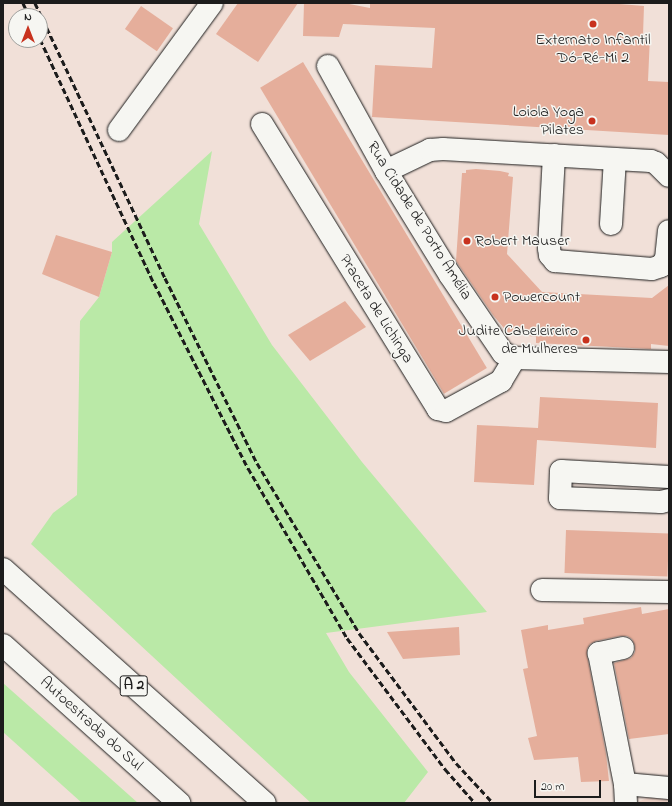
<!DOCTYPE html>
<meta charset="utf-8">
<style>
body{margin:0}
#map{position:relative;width:672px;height:806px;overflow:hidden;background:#f1e0d8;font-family:"Indie Flower",sans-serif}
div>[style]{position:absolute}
.built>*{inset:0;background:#edd1c6}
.green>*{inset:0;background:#bae9a7}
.building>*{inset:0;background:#e5ae9b;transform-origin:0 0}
.roads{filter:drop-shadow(0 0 1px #1c1c1c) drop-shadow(0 0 1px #1c1c1c)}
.minor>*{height:22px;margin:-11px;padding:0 11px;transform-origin:11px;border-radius:11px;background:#f6f6f2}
.highway>*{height:22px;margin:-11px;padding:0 11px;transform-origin:11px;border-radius:11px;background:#f6f6f2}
.rail>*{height:3px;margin-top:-1.5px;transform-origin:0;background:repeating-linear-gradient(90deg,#1c1c1c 0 6px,transparent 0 9px)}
.dots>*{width:11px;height:11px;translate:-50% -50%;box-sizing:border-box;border:2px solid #f6f6f2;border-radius:50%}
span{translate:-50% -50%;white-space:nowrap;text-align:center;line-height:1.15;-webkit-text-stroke:3px #f6f6f2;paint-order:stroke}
.shield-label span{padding:1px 3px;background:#f6f6f2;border:1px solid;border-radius:3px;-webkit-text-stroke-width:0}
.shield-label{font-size:15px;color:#1c1c1c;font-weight:700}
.poi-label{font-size:16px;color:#1c1c1c}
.right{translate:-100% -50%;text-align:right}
.left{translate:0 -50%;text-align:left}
.street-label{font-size:16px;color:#1c1c1c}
.frame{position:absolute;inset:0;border:4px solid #1c1c1c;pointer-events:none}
.north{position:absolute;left:8px;top:8px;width:40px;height:40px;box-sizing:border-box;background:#f6f6f2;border:1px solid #9f9f9c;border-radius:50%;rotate:0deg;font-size:11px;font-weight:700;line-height:16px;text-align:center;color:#1c1c1c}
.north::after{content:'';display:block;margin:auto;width:14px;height:18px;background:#c8321e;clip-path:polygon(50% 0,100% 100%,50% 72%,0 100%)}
.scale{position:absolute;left:534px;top:780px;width:67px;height:18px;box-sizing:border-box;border:2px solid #1c1c1c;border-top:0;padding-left:5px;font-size:12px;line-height:14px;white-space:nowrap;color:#1c1c1c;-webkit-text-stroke:3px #f6f6f2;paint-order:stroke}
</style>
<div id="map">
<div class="built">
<i style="clip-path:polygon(651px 796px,669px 797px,669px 803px,636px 803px)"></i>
</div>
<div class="green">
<i style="clip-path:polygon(212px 151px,199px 224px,272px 345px,362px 462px,487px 612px,326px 633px,349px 672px,428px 772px,404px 803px,311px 803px,31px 544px,53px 513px,77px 495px,80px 321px,99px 297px,112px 252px,112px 242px)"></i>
<i style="clip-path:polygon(3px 683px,138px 803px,82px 803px,3px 732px)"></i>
</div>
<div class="building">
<i style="clip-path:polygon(238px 3px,298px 3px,258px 62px,216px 34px)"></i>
<i style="clip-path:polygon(304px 3px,344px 3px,370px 8px,370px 3px,607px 3px,644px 6px,643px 35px,650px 36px,648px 81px,669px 82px,669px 135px,372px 117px,375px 65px,432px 68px,435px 28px,343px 24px,339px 37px,303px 36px)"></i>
<i style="left:141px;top:6px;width:39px;height:28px;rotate:35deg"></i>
<i style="left:303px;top:62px;width:357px;height:50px;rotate:59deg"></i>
<i style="clip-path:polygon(476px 169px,500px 171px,509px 173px,508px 176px,513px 177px,507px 254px,542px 292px,652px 298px,669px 285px,669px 346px,651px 344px,651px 349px,536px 343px,536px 337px,508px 333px,493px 315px,456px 261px,462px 173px,466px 173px,466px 170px)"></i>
<i style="clip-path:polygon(56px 235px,112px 252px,99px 297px,42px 274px)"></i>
<i style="clip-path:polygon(345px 301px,366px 327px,310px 361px,288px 335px)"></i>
<i style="clip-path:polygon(540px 397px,658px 403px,656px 448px,537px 440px,534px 485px,474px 482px,477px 425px,538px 428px)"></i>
<i style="left:566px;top:530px;width:103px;height:43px;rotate:2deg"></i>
<i style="clip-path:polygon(641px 607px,642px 614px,669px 609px,669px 734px,629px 739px,614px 663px,631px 658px,635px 652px,635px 646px,632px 639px,627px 636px,620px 636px,596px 641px,590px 644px,587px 649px,587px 655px,606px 754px,609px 781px,581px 782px,578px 757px,534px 760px,528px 738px,537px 736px,523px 669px,528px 668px,521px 630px,548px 625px,548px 630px,584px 624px,583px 618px)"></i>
<i style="clip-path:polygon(459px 627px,460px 655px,403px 659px,387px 632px)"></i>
</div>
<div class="roads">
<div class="minor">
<i style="left:328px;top:66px;width:120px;rotate:61.1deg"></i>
<i style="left:386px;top:171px;width:122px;rotate:58.4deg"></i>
<i style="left:450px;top:275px;width:94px;rotate:55.8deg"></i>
<i style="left:503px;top:353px;width:13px;rotate:23deg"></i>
<i style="left:515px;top:358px;width:154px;rotate:1.5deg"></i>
<i style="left:262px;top:124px;width:335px;rotate:58.3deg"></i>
<i style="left:438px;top:409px;width:8px;rotate:14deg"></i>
<i style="left:446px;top:411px;width:63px;rotate:-28.6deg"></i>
<i style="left:501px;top:381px;width:27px;rotate:-59deg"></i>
<i style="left:119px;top:130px;width:157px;rotate:-53.8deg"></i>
<i style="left:554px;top:155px;width:93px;rotate:93.1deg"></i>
<i style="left:549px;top:248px;width:7px;rotate:82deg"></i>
<i style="left:550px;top:255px;width:8px;rotate:50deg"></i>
<i style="left:555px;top:261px;width:97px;rotate:4.7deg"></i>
<i style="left:652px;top:269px;width:9px;rotate:-18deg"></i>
<i style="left:661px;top:266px;width:9px;rotate:-54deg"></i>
<i style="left:666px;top:259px;width:28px;rotate:-84deg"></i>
<i style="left:386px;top:171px;width:49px;rotate:-25.5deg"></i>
<i style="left:430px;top:150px;width:13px;rotate:-4deg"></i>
<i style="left:443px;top:149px;width:208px;rotate:3.3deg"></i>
<i style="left:651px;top:161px;width:5px;rotate:22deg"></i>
<i style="left:656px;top:163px;width:18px;rotate:45deg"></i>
<i style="left:611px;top:224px;width:65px;rotate:-86.5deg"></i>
<i style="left:669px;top:477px;width:108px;rotate:-176.8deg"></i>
<i style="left:561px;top:471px;width:27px;rotate:92deg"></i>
<i style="left:560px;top:498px;width:101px;rotate:2.3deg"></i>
<i style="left:661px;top:502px;width:8px;rotate:-14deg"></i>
<i style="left:542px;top:590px;width:127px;rotate:0.9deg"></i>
<i style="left:623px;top:648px;width:25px;rotate:168deg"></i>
<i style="left:599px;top:653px;width:134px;rotate:78.8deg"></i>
<i style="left:625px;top:784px;width:19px;rotate:87deg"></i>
<i style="left:625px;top:784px;width:44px;rotate:5.2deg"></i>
</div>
<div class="highway">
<i style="left:3px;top:569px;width:351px;rotate:41.8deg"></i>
<i style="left:3px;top:645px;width:237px;rotate:41.9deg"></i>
</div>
</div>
<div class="rail">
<i style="left:23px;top:3px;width:14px;rotate:65deg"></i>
<i style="left:35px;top:3px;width:304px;rotate:64.7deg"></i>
<i style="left:165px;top:278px;width:207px;rotate:63.6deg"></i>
<i style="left:257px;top:463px;width:198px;rotate:59deg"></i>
<i style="left:359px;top:633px;width:162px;rotate:53.3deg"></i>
<i style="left:456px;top:763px;width:54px;rotate:47.2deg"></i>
<i style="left:40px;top:39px;width:269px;rotate:65deg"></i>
<i style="left:154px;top:283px;width:208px;rotate:63.1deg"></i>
<i style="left:248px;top:468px;width:197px;rotate:59.8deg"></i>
<i style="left:347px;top:638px;width:164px;rotate:53.2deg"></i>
<i style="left:445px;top:769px;width:45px;rotate:48.6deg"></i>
</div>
<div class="dots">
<i style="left:593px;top:24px;background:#c8321e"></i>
<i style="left:592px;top:121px;background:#c8321e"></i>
<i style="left:467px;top:241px;background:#c8321e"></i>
<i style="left:495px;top:297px;background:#c8321e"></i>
<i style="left:586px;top:340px;background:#c8321e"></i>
</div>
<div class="shield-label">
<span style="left:134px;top:686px">A 2</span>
</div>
<div class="poi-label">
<span style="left:593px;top:49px">Externato Infantil<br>Dó-Ré-Mi 2</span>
<span class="right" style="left:584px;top:121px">Loiola Yoga<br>Pilates</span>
<span class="left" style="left:475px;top:241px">Robert Mauser</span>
<span class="left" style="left:503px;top:297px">Powercount</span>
<span class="right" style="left:578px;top:340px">Judite Cabeleireiro<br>de Mulheres</span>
</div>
<div class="street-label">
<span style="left:419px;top:221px;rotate:58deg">Rua Cidade de Porto Amélia</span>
<span style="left:376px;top:309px;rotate:58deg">Praceta de Lichinga</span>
<span style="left:91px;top:724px;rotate:42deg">Autoestrada do Sul</span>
</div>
<div class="frame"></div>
<div class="north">N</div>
<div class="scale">20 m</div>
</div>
